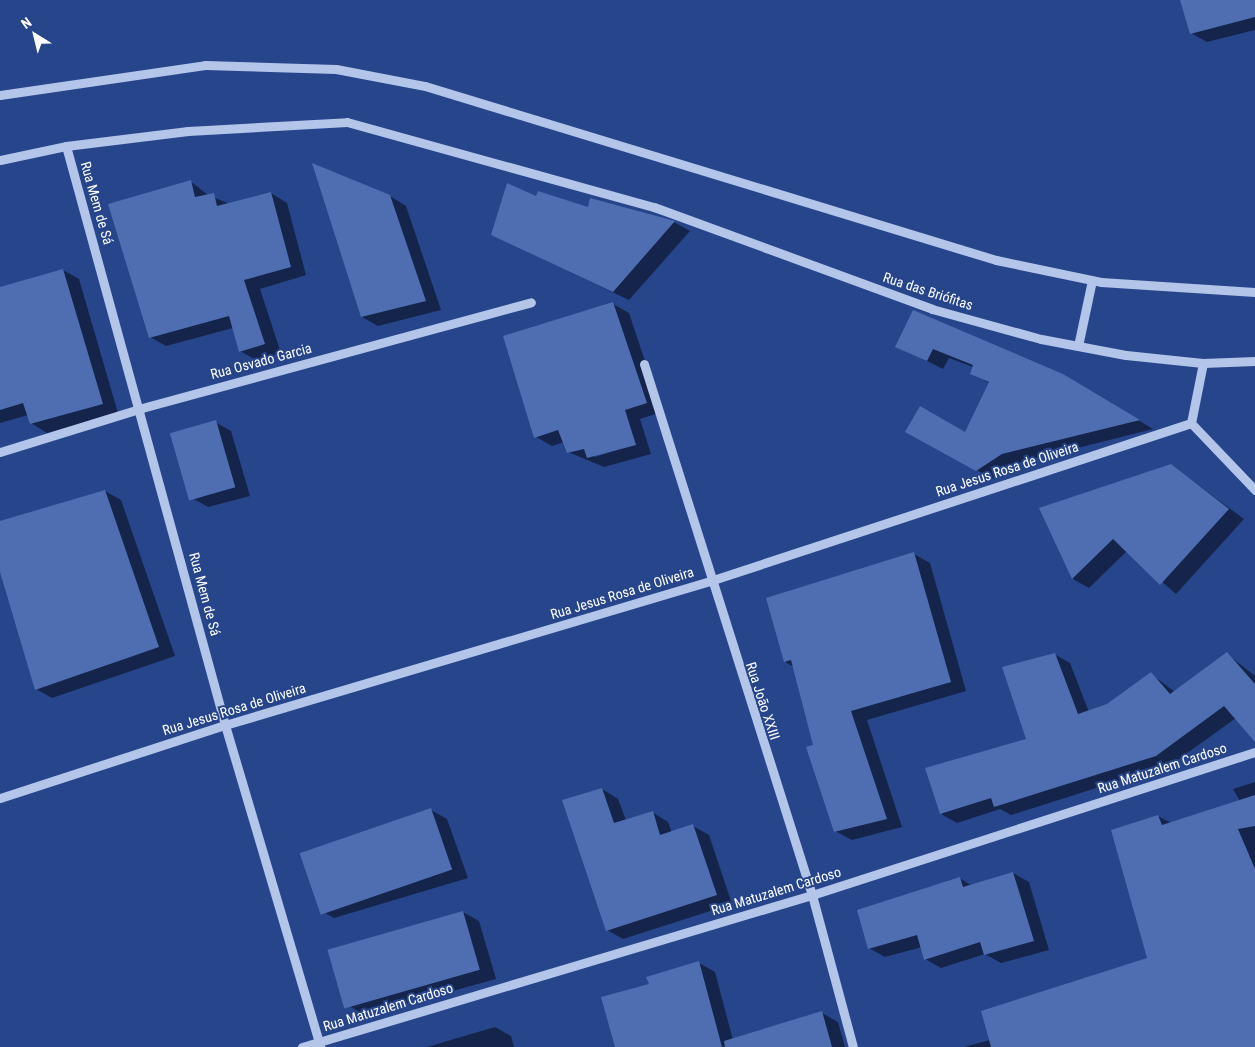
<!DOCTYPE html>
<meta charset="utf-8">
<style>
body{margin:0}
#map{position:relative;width:1255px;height:1047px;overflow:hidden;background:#26458b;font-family:"Roboto Condensed",sans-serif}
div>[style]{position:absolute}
.shadow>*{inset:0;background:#0007}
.building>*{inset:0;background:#4f6eb2;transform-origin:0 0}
.minor>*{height:9px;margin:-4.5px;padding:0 4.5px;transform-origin:4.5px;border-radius:4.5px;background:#b4c5ea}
span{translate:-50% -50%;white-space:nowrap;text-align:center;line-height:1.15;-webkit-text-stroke:4px #26458b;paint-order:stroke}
.street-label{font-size:14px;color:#fff}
.north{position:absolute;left:10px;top:10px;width:50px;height:50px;-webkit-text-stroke:4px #26458b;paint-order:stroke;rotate:324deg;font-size:14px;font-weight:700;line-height:20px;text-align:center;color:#fff}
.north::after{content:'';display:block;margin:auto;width:18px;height:22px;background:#fff;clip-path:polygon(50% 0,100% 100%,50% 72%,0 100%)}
</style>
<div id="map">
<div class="shadow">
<i style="clip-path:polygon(1181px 0,1255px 0,1255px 30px,1207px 42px,1191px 33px)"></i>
<i style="clip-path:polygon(190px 181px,208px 195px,230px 204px,271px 193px,287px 203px,306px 275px,260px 289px,281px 353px,256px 360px,240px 351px,233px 328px,166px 346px,150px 337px)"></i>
<i style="clip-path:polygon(390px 196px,406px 206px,441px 310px,378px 326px,362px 317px)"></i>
<i style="clip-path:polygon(537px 198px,589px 208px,591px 200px,674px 222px,690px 231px,629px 300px,492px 235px)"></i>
<i style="clip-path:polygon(63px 270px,79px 279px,118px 413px,47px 433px,31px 423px,28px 415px,0 423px,0 288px)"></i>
<i style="clip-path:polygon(evenodd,613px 304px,629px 313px,662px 412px,640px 419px,651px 454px,604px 467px,568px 452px,564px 442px,552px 446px,536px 437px,613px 304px,642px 442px,595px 457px,593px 455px,642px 442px)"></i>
<i style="clip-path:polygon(914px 312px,1063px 375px,1153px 429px,1018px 463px,993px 479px,922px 440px,966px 434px,989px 383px,971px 373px,973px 367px,949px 358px,943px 369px,897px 346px)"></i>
<i style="clip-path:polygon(215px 422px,231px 431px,250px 496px,208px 507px,192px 498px)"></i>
<i style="clip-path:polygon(1171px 465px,1244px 519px,1176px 594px,1127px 551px,1089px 588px,1073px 579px,1040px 509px)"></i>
<i style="clip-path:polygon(105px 491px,121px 500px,175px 656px,52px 698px,36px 689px,0 567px,0 523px)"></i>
<i style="clip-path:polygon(914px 554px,930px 563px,966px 691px,867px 720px,902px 827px,852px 840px,835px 831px,794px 667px,785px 662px)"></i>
<i style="clip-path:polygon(1054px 654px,1070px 663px,1089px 712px,1108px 705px,1151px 674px,1175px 692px,1227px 654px,1255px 676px,1255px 733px,1236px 718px,1172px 764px,1011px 815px,1000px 809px,957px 823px,941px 814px,1028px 740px)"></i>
<i style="clip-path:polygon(1255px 782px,1255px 1047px,964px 1047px,990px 1040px,1149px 959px,1158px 816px,1171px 823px,1240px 801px,1233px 789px)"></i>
<i style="clip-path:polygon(602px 789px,618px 799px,626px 820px,652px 812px,668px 822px,672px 833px,693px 826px,709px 835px,732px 904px,623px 939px,607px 930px)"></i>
<i style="clip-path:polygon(431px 810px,447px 819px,468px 878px,334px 918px,318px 909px)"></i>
<i style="clip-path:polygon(1013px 873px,1029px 882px,1049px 950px,1001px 963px,985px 954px,941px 968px,925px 959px,922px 947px,885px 957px,869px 948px,960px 878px,972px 886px)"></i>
<i style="clip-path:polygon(463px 912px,479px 921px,496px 979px,365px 1015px,349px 1006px)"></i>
<i style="clip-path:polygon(699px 963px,715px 972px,733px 1040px,822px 1013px,838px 1022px,845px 1047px,617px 1047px,650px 985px)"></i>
<i style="clip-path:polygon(495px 1027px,511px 1036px,514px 1047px,427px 1047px)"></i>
</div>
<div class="building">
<i style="clip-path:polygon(1180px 0,1255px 0,1255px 17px,1190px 34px)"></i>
<i style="clip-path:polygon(312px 163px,390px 195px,426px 301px,361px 317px)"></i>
<i style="clip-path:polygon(191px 180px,195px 197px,214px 193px,217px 206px,271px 192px,291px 267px,244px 280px,265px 344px,239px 352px,229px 316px,149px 338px,108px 204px)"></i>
<i style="clip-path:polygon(507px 183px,536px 196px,538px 191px,588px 207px,590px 198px,675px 221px,613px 292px,491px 235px)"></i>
<i style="clip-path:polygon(63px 269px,103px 404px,30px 424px,23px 403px,0 410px,0 287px)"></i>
<i style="clip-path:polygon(613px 302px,647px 403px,625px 410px,636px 445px,587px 458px,584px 449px,567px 453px,558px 430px,534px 438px,503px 336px)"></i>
<i style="clip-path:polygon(913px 310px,1063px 374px,1140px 420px,1002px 454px,976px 471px,905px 432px,920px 406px,965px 432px,989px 382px,970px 374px,973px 365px,933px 349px,927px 361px,895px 347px)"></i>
<i style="left:216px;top:420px;width:70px;height:48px;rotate:74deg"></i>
<i style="clip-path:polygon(1171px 464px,1229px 509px,1160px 585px,1113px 539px,1072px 579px,1039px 508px)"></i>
<i style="clip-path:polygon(105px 490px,159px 647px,35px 690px,0 572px,0 521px)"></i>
<i style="clip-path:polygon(914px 552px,951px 682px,851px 711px,887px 819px,834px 832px,806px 747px,813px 745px,791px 660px,784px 662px,766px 598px)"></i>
<i style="clip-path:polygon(1227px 652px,1255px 684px,1255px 742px,1224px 706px,1156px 756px,994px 807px,991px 798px,940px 814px,925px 768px,1026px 739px,1002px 667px,1055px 653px,1078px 714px,1107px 704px,1151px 672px,1170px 694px)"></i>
<i style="clip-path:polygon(602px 788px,614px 823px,653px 811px,660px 835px,693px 824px,717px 895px,606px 931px,562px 800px)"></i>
<i style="clip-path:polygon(1255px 795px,1255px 826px,1238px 829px,1255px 869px,1255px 1047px,991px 1047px,981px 1011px,1147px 958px,1111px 830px,1158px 815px,1162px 825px)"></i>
<i style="left:431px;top:808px;width:65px;height:139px;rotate:71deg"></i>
<i style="clip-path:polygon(1013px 872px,1034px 941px,984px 955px,980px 942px,924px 960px,917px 935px,868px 949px,857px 910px,960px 877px,963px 887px)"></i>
<i style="left:463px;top:911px;width:61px;height:141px;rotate:74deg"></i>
<i style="clip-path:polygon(699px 961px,722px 1047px,615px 1047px,601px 997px,649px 984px,646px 977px)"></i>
<i style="clip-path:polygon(822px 1011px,832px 1047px,725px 1047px,724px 1041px)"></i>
</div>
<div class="minor">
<i style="left:0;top:95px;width:207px;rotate:-8.3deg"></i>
<i style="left:205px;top:65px;width:131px;rotate:1.7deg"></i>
<i style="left:336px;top:69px;width:91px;rotate:10.8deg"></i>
<i style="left:425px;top:86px;width:597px;rotate:16.95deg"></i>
<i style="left:996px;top:260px;width:107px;rotate:11.8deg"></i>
<i style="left:1101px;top:282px;width:154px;rotate:3.7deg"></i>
<i style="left:66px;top:146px;width:600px;rotate:74.64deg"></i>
<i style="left:225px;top:725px;width:335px;rotate:73.5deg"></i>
<i style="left:0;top:160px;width:67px;rotate:-12deg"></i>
<i style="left:66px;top:146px;width:123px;rotate:-7deg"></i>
<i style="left:188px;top:131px;width:159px;rotate:-3.2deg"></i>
<i style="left:347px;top:122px;width:319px;rotate:15.5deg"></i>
<i style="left:654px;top:207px;width:296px;rotate:20.1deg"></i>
<i style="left:932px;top:309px;width:113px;rotate:15.4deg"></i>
<i style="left:1041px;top:339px;width:86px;rotate:10.7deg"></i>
<i style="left:1126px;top:355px;width:77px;rotate:5.9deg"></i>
<i style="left:1203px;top:363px;width:52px;rotate:-2.2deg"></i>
<i style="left:1078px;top:346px;width:67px;rotate:-78deg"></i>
<i style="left:644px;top:364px;width:557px;rotate:72.44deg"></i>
<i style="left:812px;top:895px;width:157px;rotate:74.9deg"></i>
<i style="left:1191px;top:423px;width:93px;rotate:46.3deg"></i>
<i style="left:0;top:452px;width:149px;rotate:-17.2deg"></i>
<i style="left:142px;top:408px;width:403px;rotate:-15.2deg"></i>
<i style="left:0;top:798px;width:237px;rotate:-18deg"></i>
<i style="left:225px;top:725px;width:506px;rotate:-16.54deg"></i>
<i style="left:710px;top:581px;width:506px;rotate:-18.18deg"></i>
<i style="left:1191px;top:423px;width:61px;rotate:-78.7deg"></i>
<i style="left:302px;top:1047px;width:532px;rotate:-16.6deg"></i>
<i style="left:812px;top:895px;width:466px;rotate:-17.9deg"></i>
</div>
<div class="street-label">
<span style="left:97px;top:203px;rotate:74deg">Rua Mem de Sá</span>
<span style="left:928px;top:291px;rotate:18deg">Rua das Briófitas</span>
<span style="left:261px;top:361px;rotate:-15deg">Rua Osvado Garcia</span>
<span style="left:1007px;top:469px;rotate:-18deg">Rua Jesus Rosa de Oliveira</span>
<span style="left:622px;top:593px;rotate:-17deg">Rua Jesus Rosa de Oliveira</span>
<span style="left:205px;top:594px;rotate:75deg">Rua Mem de Sá</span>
<span style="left:763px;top:701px;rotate:72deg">Rua João XXIII</span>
<span style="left:234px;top:709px;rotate:-17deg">Rua Jesus Rosa de Oliveira</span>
<span style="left:1162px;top:768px;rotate:-18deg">Rua Matuzalem Cardoso</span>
<span style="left:776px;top:891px;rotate:-17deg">Rua Matuzalem Cardoso</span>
<span style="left:388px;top:1007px;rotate:-17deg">Rua Matuzalem Cardoso</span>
</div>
<div class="north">N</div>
</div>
